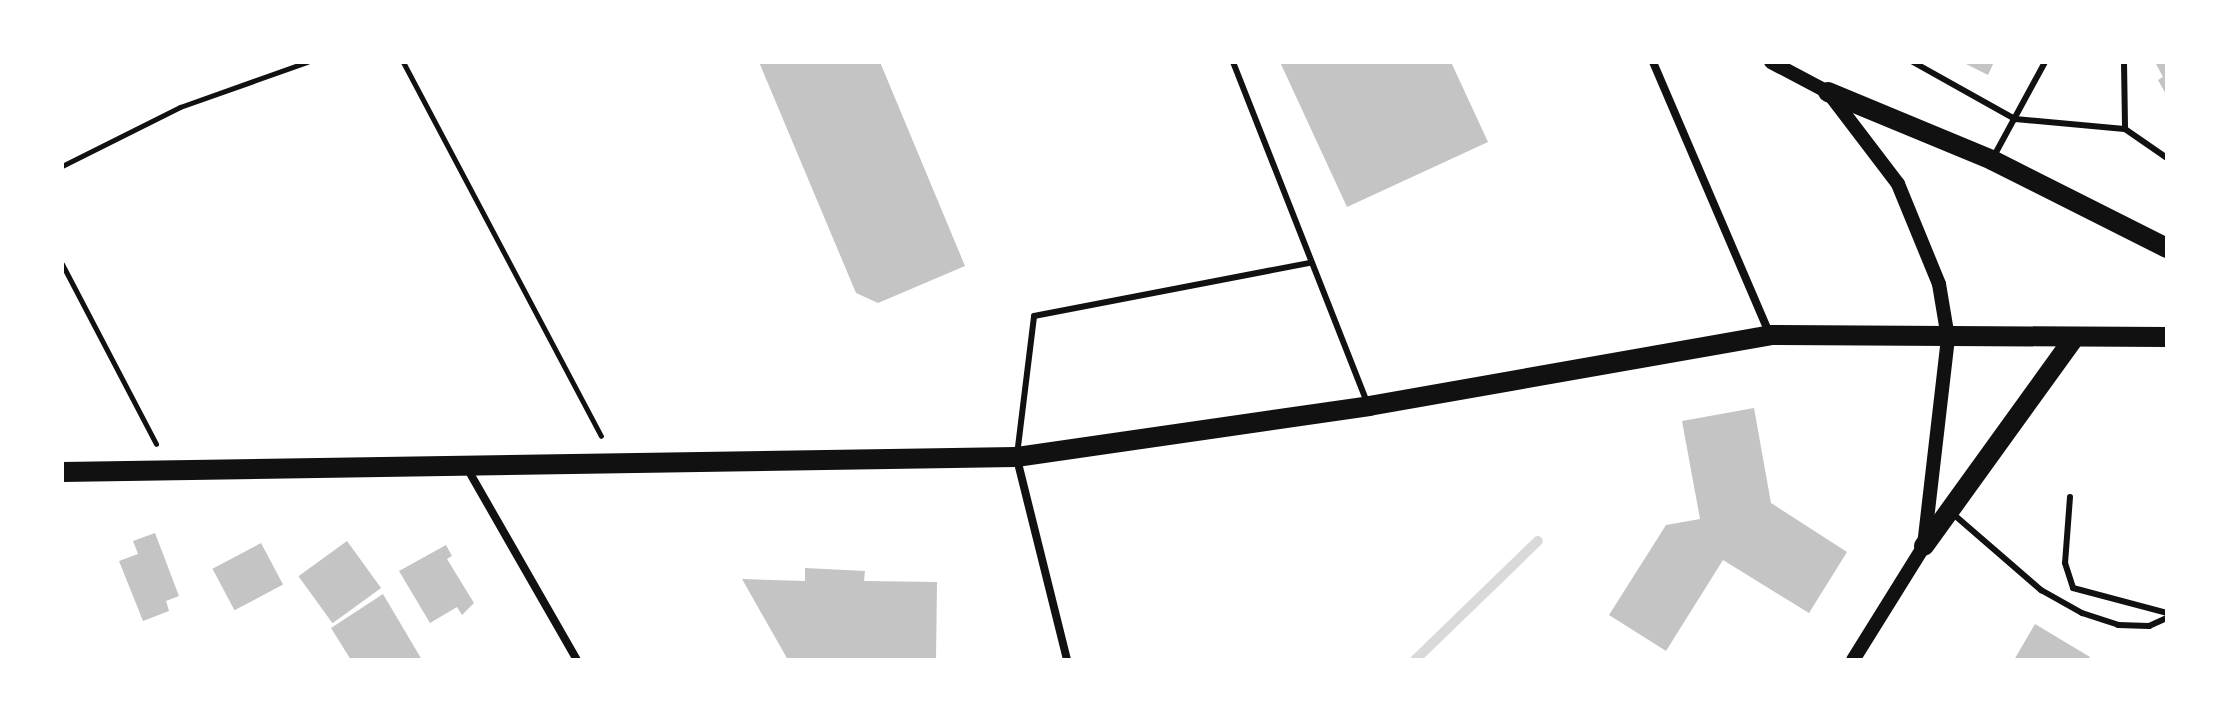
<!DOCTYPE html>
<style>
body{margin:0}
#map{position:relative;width:2229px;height:722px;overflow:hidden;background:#fff;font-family:Arial,sans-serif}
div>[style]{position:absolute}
.stream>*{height:10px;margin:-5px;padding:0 5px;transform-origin:5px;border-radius:5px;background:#d9d9d9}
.building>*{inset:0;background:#c4c4c4;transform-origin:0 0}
.path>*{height:5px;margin:-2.5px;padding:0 2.5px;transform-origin:2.5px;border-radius:2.5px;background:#111}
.service>*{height:6px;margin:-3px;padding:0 3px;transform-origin:3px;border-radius:3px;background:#111}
.minor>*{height:8px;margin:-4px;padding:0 4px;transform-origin:4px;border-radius:4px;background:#111}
.tertiary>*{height:14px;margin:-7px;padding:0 7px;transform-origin:7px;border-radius:7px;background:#111}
.primary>*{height:20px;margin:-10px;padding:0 10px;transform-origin:10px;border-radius:10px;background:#111}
span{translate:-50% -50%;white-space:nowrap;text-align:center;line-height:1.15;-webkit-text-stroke:6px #fff;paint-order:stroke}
.frame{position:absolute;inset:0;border:64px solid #fff;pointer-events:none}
</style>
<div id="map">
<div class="stream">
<i style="left:1415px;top:660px;width:171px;rotate:-44.1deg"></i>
</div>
<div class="building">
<i style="clip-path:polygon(759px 62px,880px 62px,965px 266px,878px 303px,856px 293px)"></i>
<i style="clip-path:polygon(1280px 62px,1451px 62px,1488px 142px,1347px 207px)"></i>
<i style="clip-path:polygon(1962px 62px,1994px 62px,1988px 75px)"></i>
<i style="clip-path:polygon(2155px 62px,2167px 62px,2167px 96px,2158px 80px,2163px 77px)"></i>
<i style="clip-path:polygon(1754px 408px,1771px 503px,1847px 552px,1809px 613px,1723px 560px,1666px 651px,1609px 615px,1666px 525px,1700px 519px,1682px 421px)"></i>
<i style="clip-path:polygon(155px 533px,179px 596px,166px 601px,169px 611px,143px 621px,119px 561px,138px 554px,133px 541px)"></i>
<i style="left:347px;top:541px;width:58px;height:60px;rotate:54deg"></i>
<i style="left:261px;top:543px;width:47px;height:55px;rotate:62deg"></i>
<i style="clip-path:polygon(446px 545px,452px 556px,447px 559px,474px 603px,462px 615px,457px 607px,430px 623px,399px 571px)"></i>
<i style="clip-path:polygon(805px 568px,865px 571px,864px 581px,937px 582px,936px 660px,788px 660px,742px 579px,805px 581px)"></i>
<i style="clip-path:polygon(383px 594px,422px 660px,351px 660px,331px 628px)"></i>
<i style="clip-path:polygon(2035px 624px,2090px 657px,2088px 660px,2014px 660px)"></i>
</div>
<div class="path">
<i style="left:403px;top:62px;width:423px;rotate:62.1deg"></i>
<i style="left:62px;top:166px;width:132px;rotate:-26.6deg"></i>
<i style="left:180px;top:107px;width:135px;rotate:-19.5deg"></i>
<i style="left:62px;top:264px;width:203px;rotate:62.4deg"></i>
</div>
<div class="service">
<i style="left:1233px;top:62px;width:366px;rotate:68.5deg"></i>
<i style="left:1913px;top:62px;width:117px;rotate:29.2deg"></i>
<i style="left:2015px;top:119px;width:110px;rotate:5.2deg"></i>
<i style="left:2125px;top:129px;width:51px;rotate:34.6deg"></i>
<i style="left:2124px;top:62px;width:67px;rotate:89.1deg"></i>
<i style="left:1994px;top:156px;width:107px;rotate:-61.5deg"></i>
<i style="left:1017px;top:455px;width:140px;rotate:-83deg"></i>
<i style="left:1034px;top:316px;width:281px;rotate:-10.9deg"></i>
<i style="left:2070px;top:497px;width:66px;rotate:94.3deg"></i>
<i style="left:2065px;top:563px;width:26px;rotate:72deg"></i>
<i style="left:2073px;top:588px;width:97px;rotate:14.9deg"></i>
<i style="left:1952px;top:513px;width:118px;rotate:40.9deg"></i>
<i style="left:2041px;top:590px;width:47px;rotate:29.3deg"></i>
<i style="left:2082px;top:613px;width:38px;rotate:18deg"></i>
<i style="left:2118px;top:625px;width:31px;rotate:2deg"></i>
<i style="left:2149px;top:626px;width:20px;rotate:-24deg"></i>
</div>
<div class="minor">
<i style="left:1653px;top:62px;width:295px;rotate:66.8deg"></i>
<i style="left:1017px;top:459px;width:207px;rotate:76deg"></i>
<i style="left:467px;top:468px;width:221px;rotate:60.2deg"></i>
</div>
<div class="tertiary">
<i style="left:1771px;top:62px;width:64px;rotate:27.8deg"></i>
<i style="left:1828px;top:92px;width:116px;rotate:52.7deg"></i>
<i style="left:1898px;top:184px;width:108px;rotate:67.7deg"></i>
<i style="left:1939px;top:284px;width:55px;rotate:80.5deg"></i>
<i style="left:1948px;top:338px;width:209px;rotate:96.6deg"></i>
<i style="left:1924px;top:546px;width:134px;rotate:121.9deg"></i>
</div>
<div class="primary">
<i style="left:1828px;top:92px;width:178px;rotate:22.5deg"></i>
<i style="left:1992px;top:160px;width:196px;rotate:26.7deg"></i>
<i style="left:62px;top:472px;width:954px;rotate:-0.9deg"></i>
<i style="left:1016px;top:457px;width:357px;rotate:-8.2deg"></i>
<i style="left:1369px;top:406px;width:407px;rotate:-10deg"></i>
<i style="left:1770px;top:335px;width:397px;rotate:0.3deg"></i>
<i style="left:1924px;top:546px;width:256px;rotate:-54.2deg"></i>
</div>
<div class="frame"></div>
</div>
